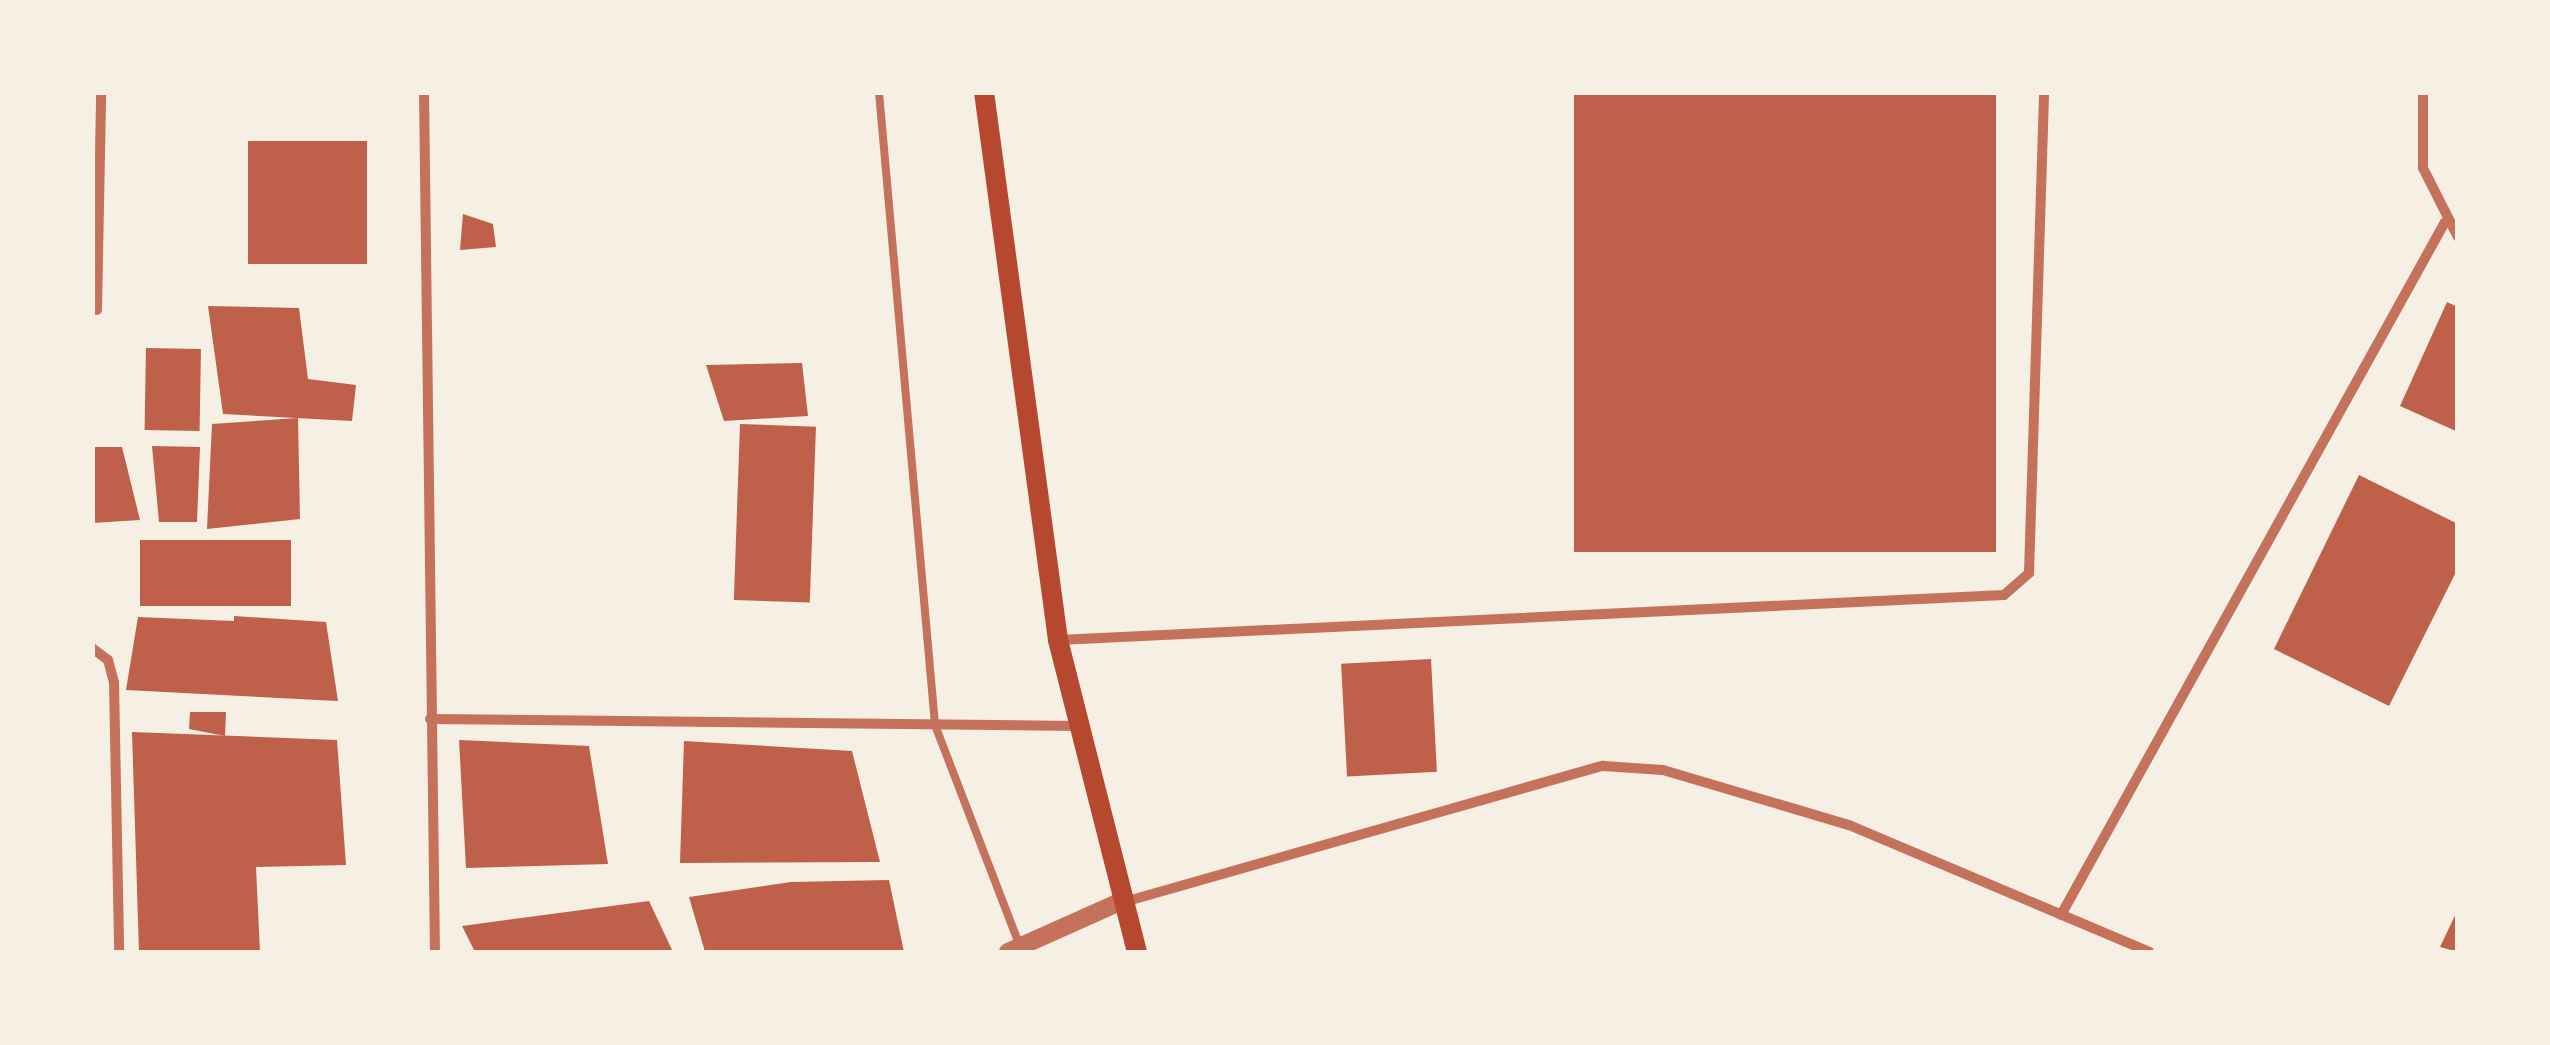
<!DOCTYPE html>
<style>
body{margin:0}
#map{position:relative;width:2550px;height:1045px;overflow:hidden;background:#f6efe4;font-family:"Golos Text",sans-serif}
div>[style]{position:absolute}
.building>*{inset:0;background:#bf614a;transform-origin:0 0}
.service>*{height:8px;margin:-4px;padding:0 4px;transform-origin:4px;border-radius:4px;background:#c5725c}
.minor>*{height:10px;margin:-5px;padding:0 5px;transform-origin:5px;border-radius:5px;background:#c5725c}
.tertiary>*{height:18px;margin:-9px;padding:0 9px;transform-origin:9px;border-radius:9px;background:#c5725c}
.secondary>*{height:20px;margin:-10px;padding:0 10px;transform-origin:10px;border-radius:10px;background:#b5482f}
span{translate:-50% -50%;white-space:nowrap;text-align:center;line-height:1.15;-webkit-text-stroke:10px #f6efe4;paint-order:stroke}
.frame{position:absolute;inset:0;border:95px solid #f6efe4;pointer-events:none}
</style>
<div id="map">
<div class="building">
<i style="left:1574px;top:92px;width:422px;height:460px"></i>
<i style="left:248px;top:141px;width:119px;height:123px"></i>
<i style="clip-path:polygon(463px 214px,493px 224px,496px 247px,460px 250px)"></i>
<i style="clip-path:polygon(2447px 302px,2458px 307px,2458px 432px,2400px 406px)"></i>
<i style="clip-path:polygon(208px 306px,299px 308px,308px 379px,356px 385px,352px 421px,223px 414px)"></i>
<i style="left:146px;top:348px;width:55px;height:82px;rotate:1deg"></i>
<i style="clip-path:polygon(802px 363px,808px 416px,724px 421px,706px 365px)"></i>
<i style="clip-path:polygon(298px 418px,300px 519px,207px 529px,212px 424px)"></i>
<i style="left:740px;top:424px;width:76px;height:176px;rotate:2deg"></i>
<i style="clip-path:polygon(152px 446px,200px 447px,197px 522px,159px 522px)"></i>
<i style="clip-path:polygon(92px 447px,122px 447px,140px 520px,92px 523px)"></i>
<i style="clip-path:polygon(2359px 475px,2458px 524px,2458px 568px,2389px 706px,2274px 649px)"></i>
<i style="left:140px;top:540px;width:151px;height:66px"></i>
<i style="clip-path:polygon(234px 616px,326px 622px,338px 701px,126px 690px,138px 617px,234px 621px)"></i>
<i style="left:1431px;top:659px;width:113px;height:90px;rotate:87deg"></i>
<i style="clip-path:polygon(190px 712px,226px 712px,225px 736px,189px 729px)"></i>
<i style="clip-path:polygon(132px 732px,337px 740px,346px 865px,256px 867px,260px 952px,139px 952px)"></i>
<i style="clip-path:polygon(459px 740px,589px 746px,608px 864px,466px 868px)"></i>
<i style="clip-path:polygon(684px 741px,852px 751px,880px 862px,680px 863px)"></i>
<i style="clip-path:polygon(889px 880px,904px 952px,705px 952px,689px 897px,791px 882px)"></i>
<i style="clip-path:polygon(649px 901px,673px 952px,475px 952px,462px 926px)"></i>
<i style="clip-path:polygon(2458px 909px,2458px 952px,2440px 947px)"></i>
</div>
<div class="service">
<i style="left:879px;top:92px;width:635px;rotate:84.94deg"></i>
<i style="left:935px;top:725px;width:238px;rotate:69deg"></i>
</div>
<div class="minor">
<i style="left:424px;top:92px;width:860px;rotate:89.27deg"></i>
<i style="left:2423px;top:92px;width:76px;rotate:90deg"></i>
<i style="left:2423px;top:168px;width:77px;rotate:63.1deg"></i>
<i style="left:97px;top:310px;width:218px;rotate:-88.9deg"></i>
<i style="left:1059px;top:640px;width:946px;rotate:-2.73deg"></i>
<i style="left:2004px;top:595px;width:33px;rotate:-41deg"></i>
<i style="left:2029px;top:573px;width:481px;rotate:-88.2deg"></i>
<i style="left:92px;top:648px;width:20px;rotate:37deg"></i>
<i style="left:108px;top:660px;width:23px;rotate:75deg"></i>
<i style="left:114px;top:682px;width:270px;rotate:88.9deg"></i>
<i style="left:430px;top:719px;width:647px;rotate:0.62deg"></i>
<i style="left:1124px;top:902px;width:498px;rotate:-15.9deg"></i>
<i style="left:1603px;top:766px;width:60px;rotate:3.8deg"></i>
<i style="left:1663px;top:770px;width:194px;rotate:16.5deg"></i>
<i style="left:1849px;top:825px;width:326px;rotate:22.9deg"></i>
<i style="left:2061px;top:915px;width:792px;rotate:-61.01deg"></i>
</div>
<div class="tertiary">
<i style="left:1008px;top:952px;width:123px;rotate:-24.1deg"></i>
</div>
<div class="secondary">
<i style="left:984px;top:92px;width:553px;rotate:82.31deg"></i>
<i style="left:1058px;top:640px;width:322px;rotate:75.8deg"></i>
</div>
<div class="frame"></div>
</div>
